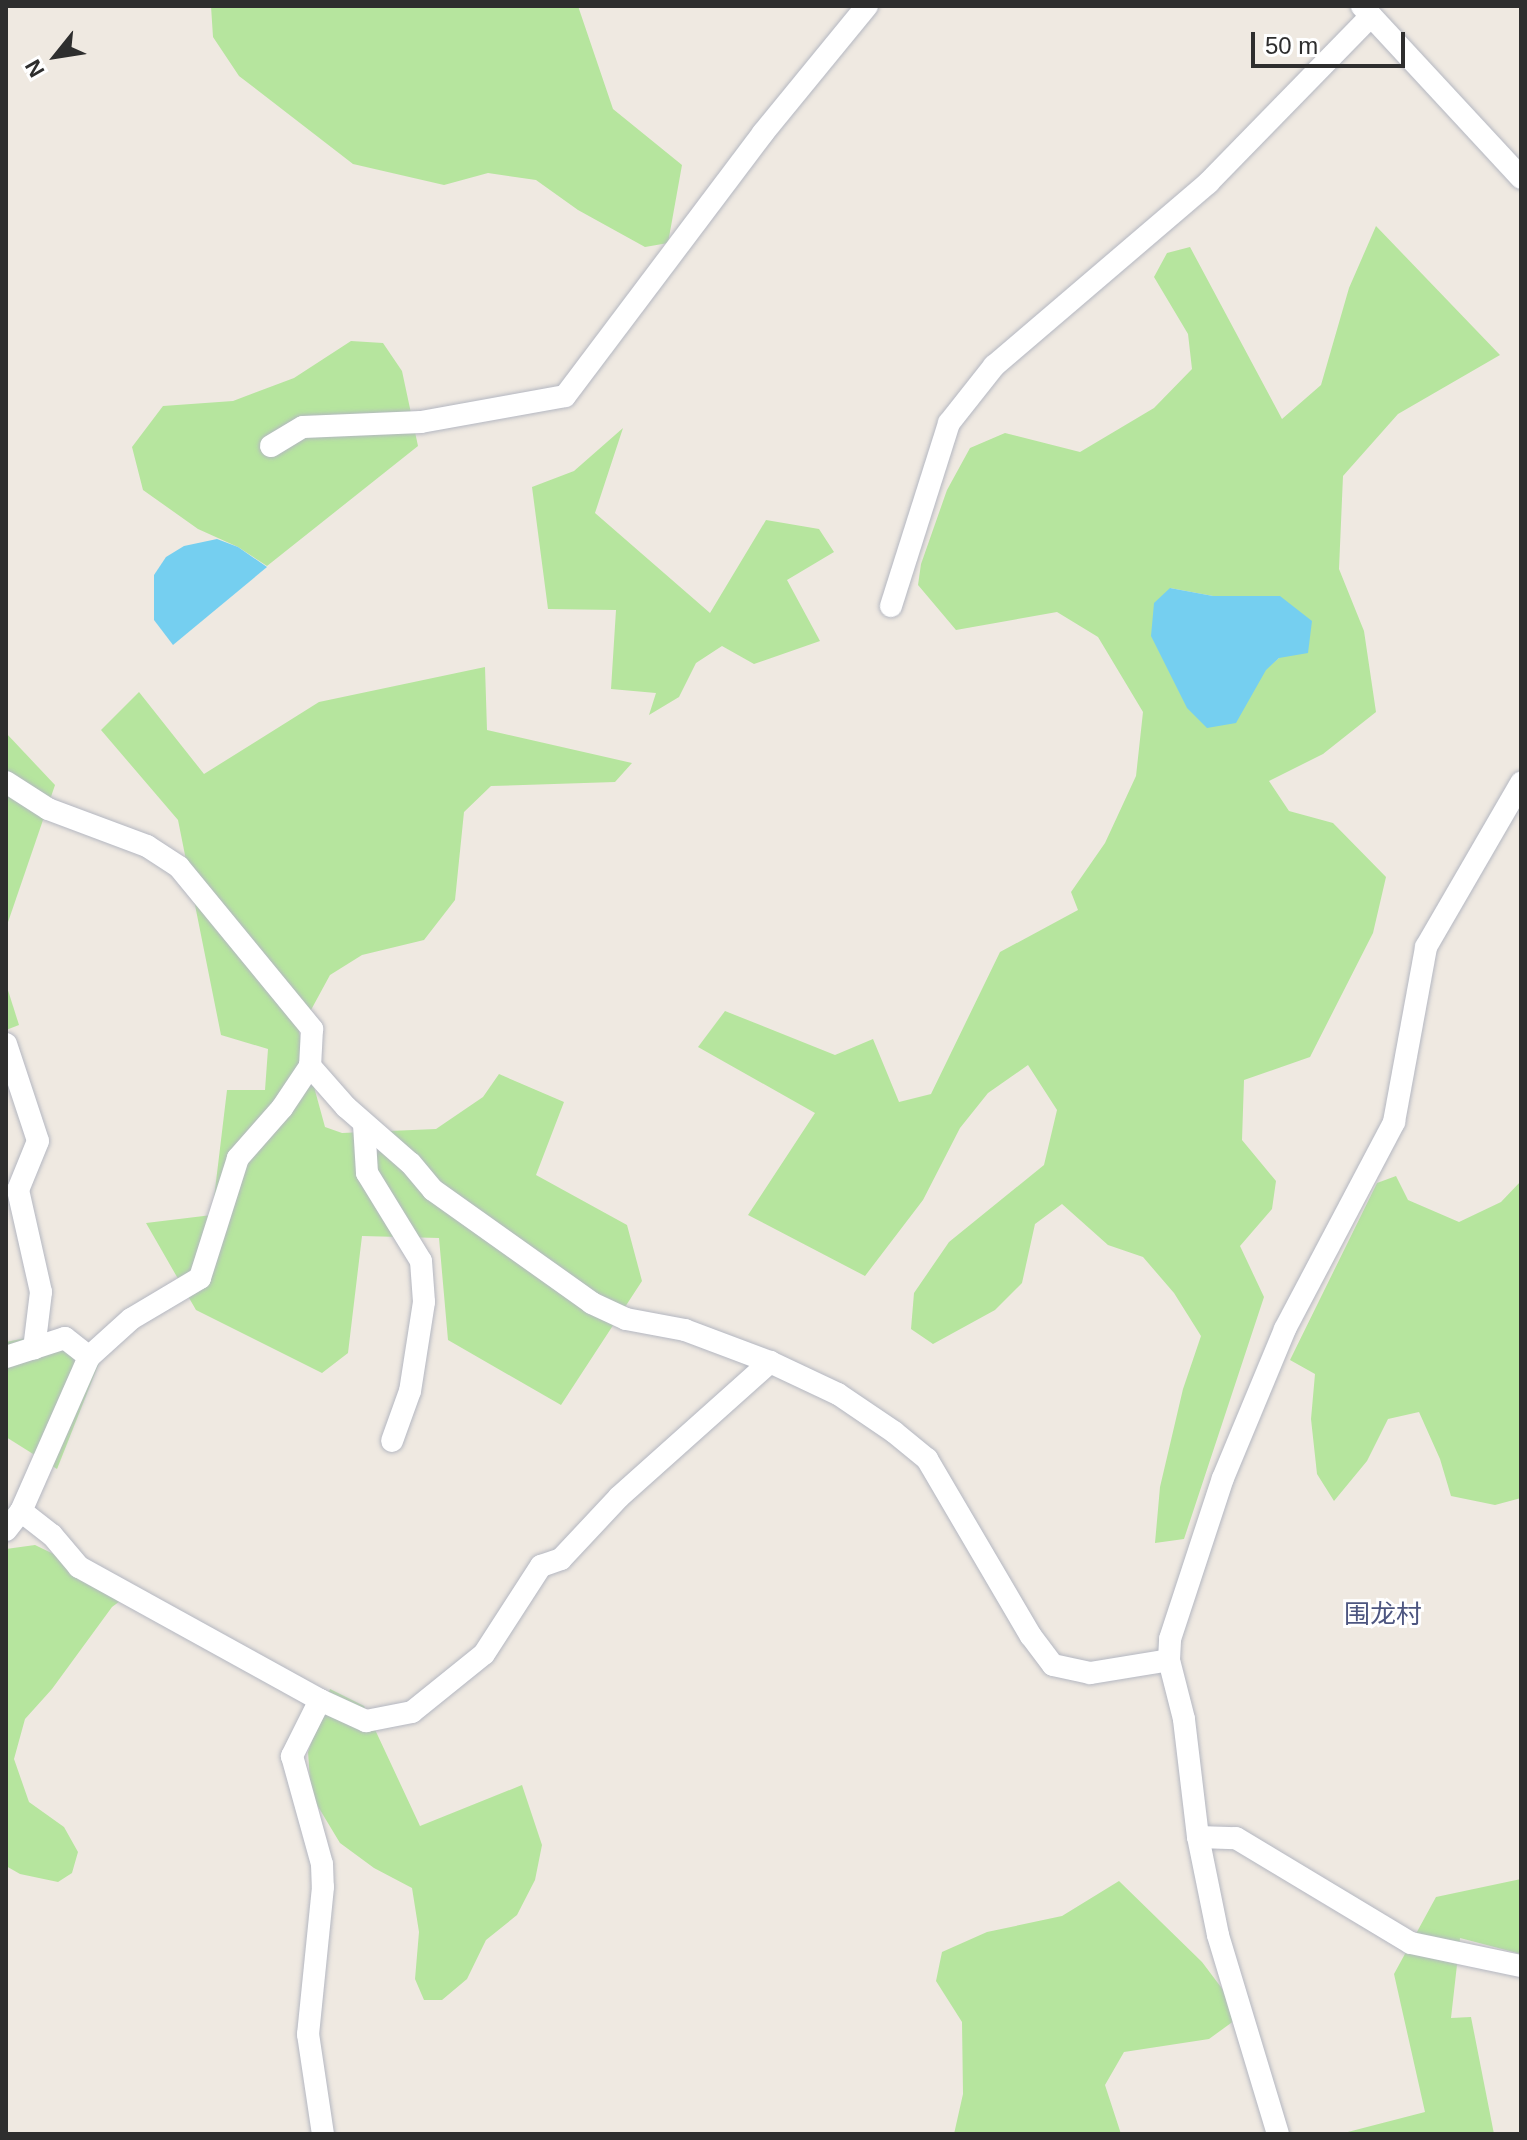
<!DOCTYPE html>
<meta charset="utf-8">
<style>
body{margin:0}
#map{position:relative;width:1527px;height:2140px;overflow:hidden;background:#efe9e1;font-family:Arial,"Noto Sans SC",sans-serif}
div>[style]{position:absolute}
.green>*{inset:0;background:#b6e59e}
.water>*{inset:0;background:#75cff0}
.roads{filter:drop-shadow(0 0 2px #b4b7c1) drop-shadow(0 0 2px #b4b7c1)}
.minor>*{height:22px;margin:-11px;padding:0 11px;transform-origin:11px;border-radius:11px;background:#fff}
span{translate:-50% -50%;white-space:nowrap;text-align:center;line-height:1.15;-webkit-text-stroke:6px #fff;paint-order:stroke}
.quarter-label{font-size:26px;color:#4d5680}
.frame{position:absolute;inset:0;border:8px solid #2e2e2e;pointer-events:none}
.north{position:absolute;left:16px;top:16px;width:80px;height:80px;-webkit-text-stroke:6px #fff;paint-order:stroke;rotate:240deg;font-size:22px;font-weight:700;line-height:32px;text-align:center;color:#2e2e2e}
.north::after{content:'';display:block;margin:auto;width:28px;height:36px;background:#2e2e2e;clip-path:polygon(50% 0,100% 100%,50% 72%,0 100%)}
.scale{position:absolute;left:1251px;top:32px;width:154px;height:36px;box-sizing:border-box;border:4px solid #2e2e2e;border-top:0;padding-left:10px;font-size:24px;line-height:28px;white-space:nowrap;color:#2e2e2e;-webkit-text-stroke:6px #fff;paint-order:stroke}
</style>
<div id="map">
<div class="green">
<i style="clip-path:polygon(211px 6px,578px 6px,613px 109px,682px 165px,668px 243px,645px 247px,578px 210px,536px 180px,488px 173px,444px 185px,353px 164px,239px 76px,213px 37px)"></i>
<i style="clip-path:polygon(evenodd,1376px 226px,1500px 355px,1398px 414px,1343px 476px,1339px 569px,1364px 631px,1376px 712px,1323px 754px,1269px 781px,1289px 811px,1333px 823px,1386px 877px,1373px 933px,1310px 1057px,1244px 1080px,1242px 1140px,1276px 1181px,1272px 1209px,1240px 1246px,1264px 1297px,1184px 1539px,1155px 1543px,1160px 1487px,1183px 1389px,1201px 1336px,1174px 1293px,1143px 1257px,1108px 1245px,1062px 1204px,1035px 1224px,1022px 1283px,995px 1310px,933px 1344px,911px 1329px,914px 1293px,949px 1242px,1044px 1165px,1057px 1110px,1028px 1065px,988px 1093px,960px 1128px,923px 1200px,865px 1276px,748px 1215px,815px 1113px,698px 1047px,725px 1011px,835px 1055px,873px 1039px,899px 1102px,931px 1094px,1000px 952px,1078px 910px,1071px 892px,1105px 843px,1136px 776px,1143px 712px,1098px 637px,1057px 612px,956px 630px,918px 585px,921px 564px,947px 490px,970px 448px,1005px 433px,1080px 452px,1154px 408px,1192px 369px,1188px 334px,1154px 277px,1167px 253px,1190px 247px,1282px 419px,1321px 385px,1349px 288px,1376px 226px,1170px 588px,1213px 596px,1280px 596px,1279px 658px,1266px 669px,1170px 588px)"></i>
<i style="clip-path:polygon(351px 341px,383px 343px,402px 371px,418px 446px,267px 566px,238px 547px,198px 529px,143px 490px,132px 447px,163px 406px,233px 401px,294px 378px)"></i>
<i style="clip-path:polygon(623px 428px,595px 513px,710px 613px,766px 520px,819px 529px,834px 552px,787px 580px,820px 641px,754px 664px,722px 646px,696px 663px,679px 697px,649px 715px,656px 693px,611px 689px,616px 610px,548px 609px,532px 487px,574px 471px)"></i>
<i style="clip-path:polygon(485px 667px,487px 730px,632px 763px,615px 782px,491px 786px,464px 812px,455px 900px,424px 940px,362px 955px,330px 975px,299px 1032px,325px 1127px,342px 1133px,436px 1129px,483px 1097px,499px 1074px,564px 1102px,536px 1175px,627px 1225px,642px 1281px,561px 1405px,448px 1340px,439px 1238px,362px 1236px,348px 1353px,322px 1373px,196px 1310px,146px 1223px,212px 1215px,227px 1090px,265px 1090px,268px 1049px,221px 1035px,178px 820px,101px 730px,139px 692px,204px 774px,319px 702px)"></i>
<i style="clip-path:polygon(6px 733px,55px 785px,6px 928px)"></i>
<i style="clip-path:polygon(6px 984px,19px 1025px,6px 1030px)"></i>
<i style="clip-path:polygon(1396px 1176px,1408px 1200px,1459px 1222px,1501px 1202px,1521px 1181px,1521px 1498px,1495px 1505px,1451px 1496px,1440px 1459px,1419px 1412px,1388px 1419px,1367px 1461px,1334px 1501px,1317px 1474px,1311px 1419px,1315px 1374px,1290px 1360px,1377px 1183px)"></i>
<i style="clip-path:polygon(71px 1329px,101px 1358px,57px 1469px,6px 1437px,6px 1342px)"></i>
<i style="clip-path:polygon(35px 1545px,132px 1592px,112px 1607px,52px 1689px,25px 1719px,14px 1759px,29px 1802px,64px 1827px,78px 1852px,72px 1873px,58px 1882px,20px 1874px,6px 1866px,6px 1549px)"></i>
<i style="clip-path:polygon(330px 1689px,364px 1706px,420px 1826px,522px 1785px,542px 1845px,535px 1880px,517px 1915px,486px 1940px,467px 1979px,442px 2000px,424px 2000px,415px 1979px,419px 1932px,412px 1888px,374px 1868px,340px 1843px,311px 1795px,308px 1752px)"></i>
<i style="clip-path:polygon(1521px 1879px,1521px 1954px,1460px 1938px,1451px 2018px,1471px 2017px,1494px 2134px,1340px 2134px,1425px 2112px,1394px 1974px,1436px 1897px)"></i>
<i style="clip-path:polygon(1119px 1881px,1202px 1962px,1242px 2015px,1209px 2039px,1124px 2052px,1105px 2085px,1121px 2134px,954px 2134px,963px 2094px,962px 2022px,936px 1981px,942px 1952px,987px 1932px,1062px 1916px)"></i>
</div>
<div class="water">
<i style="clip-path:polygon(217px 539px,238px 547px,267px 567px,173px 645px,154px 620px,154px 575px,166px 557px,184px 546px)"></i>
<i style="clip-path:polygon(1170px 588px,1213px 596px,1280px 596px,1312px 621px,1308px 653px,1279px 658px,1266px 670px,1236px 723px,1207px 728px,1187px 708px,1151px 636px,1154px 603px)"></i>
</div>
<div class="roads">
<div class="minor">
<i style="left:1362px;top:6px;width:234px;rotate:47.2deg"></i>
<i style="left:271px;top:446px;width:37px;rotate:-31deg"></i>
<i style="left:303px;top:427px;width:118px;rotate:-2.4deg"></i>
<i style="left:421px;top:422px;width:146px;rotate:-10.2deg"></i>
<i style="left:565px;top:396px;width:329px;rotate:-53deg"></i>
<i style="left:763px;top:133px;width:164px;rotate:-50.7deg"></i>
<i style="left:891px;top:606px;width:192px;rotate:-72.4deg"></i>
<i style="left:949px;top:423px;width:73px;rotate:-51.7deg"></i>
<i style="left:994px;top:366px;width:282px;rotate:-40.5deg"></i>
<i style="left:1208px;top:183px;width:233px;rotate:-45.7deg"></i>
<i style="left:6px;top:782px;width:50px;rotate:32.7deg"></i>
<i style="left:48px;top:809px;width:106px;rotate:20.5deg"></i>
<i style="left:147px;top:846px;width:38px;rotate:33deg"></i>
<i style="left:179px;top:867px;width:210px;rotate:50.6deg"></i>
<i style="left:312px;top:1029px;width:37px;rotate:93deg"></i>
<i style="left:310px;top:1066px;width:50px;rotate:123.7deg"></i>
<i style="left:282px;top:1108px;width:67px;rotate:131.3deg"></i>
<i style="left:238px;top:1158px;width:126px;rotate:107.6deg"></i>
<i style="left:200px;top:1278px;width:80px;rotate:149.3deg"></i>
<i style="left:131px;top:1319px;width:57px;rotate:137.9deg"></i>
<i style="left:89px;top:1357px;width:168px;rotate:113.8deg"></i>
<i style="left:21px;top:1511px;width:24px;rotate:128deg"></i>
<i style="left:6px;top:1044px;width:102px;rotate:71.7deg"></i>
<i style="left:38px;top:1141px;width:53px;rotate:112.2deg"></i>
<i style="left:18px;top:1190px;width:105px;rotate:77.3deg"></i>
<i style="left:41px;top:1292px;width:57px;rotate:97deg"></i>
<i style="left:364px;top:1124px;width:49px;rotate:86.5deg"></i>
<i style="left:367px;top:1173px;width:103px;rotate:58.5deg"></i>
<i style="left:421px;top:1261px;width:41px;rotate:85.8deg"></i>
<i style="left:424px;top:1302px;width:90px;rotate:98.9deg"></i>
<i style="left:410px;top:1391px;width:53px;rotate:109.8deg"></i>
<i style="left:6px;top:1357px;width:62px;rotate:-17.9deg"></i>
<i style="left:65px;top:1338px;width:31px;rotate:38deg"></i>
<i style="left:770px;top:1362px;width:75px;rotate:25.2deg"></i>
<i style="left:838px;top:1394px;width:68px;rotate:34.2deg"></i>
<i style="left:894px;top:1432px;width:43px;rotate:39.3deg"></i>
<i style="left:927px;top:1459px;width:205px;rotate:59.6deg"></i>
<i style="left:1031px;top:1636px;width:36px;rotate:53deg"></i>
<i style="left:1053px;top:1665px;width:38px;rotate:12deg"></i>
<i style="left:1090px;top:1673px;width:80px;rotate:-9.3deg"></i>
<i style="left:21px;top:1511px;width:39px;rotate:38deg"></i>
<i style="left:52px;top:1535px;width:42px;rotate:49.8deg"></i>
<i style="left:79px;top:1567px;width:275px;rotate:28.9deg"></i>
<i style="left:320px;top:1700px;width:51px;rotate:24.5deg"></i>
<i style="left:366px;top:1721px;width:47px;rotate:-11.1deg"></i>
<i style="left:412px;top:1712px;width:92px;rotate:-38.9deg"></i>
<i style="left:484px;top:1654px;width:105px;rotate:-57.1deg"></i>
<i style="left:541px;top:1566px;width:21px;rotate:-19deg"></i>
<i style="left:561px;top:1559px;width:85px;rotate:-46.9deg"></i>
<i style="left:619px;top:1497px;width:203px;rotate:-41.8deg"></i>
<i style="left:770px;top:1362px;width:91px;rotate:-159.4deg"></i>
<i style="left:685px;top:1330px;width:60px;rotate:-169.4deg"></i>
<i style="left:626px;top:1319px;width:38px;rotate:-155deg"></i>
<i style="left:592px;top:1303px;width:195px;rotate:-144.6deg"></i>
<i style="left:433px;top:1190px;width:35px;rotate:-130deg"></i>
<i style="left:410px;top:1163px;width:85px;rotate:-138.8deg"></i>
<i style="left:346px;top:1107px;width:55px;rotate:-131.3deg"></i>
<i style="left:320px;top:1700px;width:63px;rotate:116.6deg"></i>
<i style="left:292px;top:1756px;width:112px;rotate:74.5deg"></i>
<i style="left:322px;top:1864px;width:23px;rotate:88deg"></i>
<i style="left:323px;top:1887px;width:148px;rotate:95.8deg"></i>
<i style="left:308px;top:2034px;width:101px;rotate:81.5deg"></i>
<i style="left:1198px;top:1837px;width:38px;rotate:2deg"></i>
<i style="left:1236px;top:1838px;width:204px;rotate:31deg"></i>
<i style="left:1411px;top:1943px;width:112px;rotate:11.8deg"></i>
<i style="left:1278px;top:2134px;width:208px;rotate:-106.8deg"></i>
<i style="left:1218px;top:1935px;width:100px;rotate:-101.5deg"></i>
<i style="left:1198px;top:1837px;width:119px;rotate:-96.8deg"></i>
<i style="left:1184px;top:1719px;width:61px;rotate:-104.3deg"></i>
<i style="left:1169px;top:1660px;width:21px;rotate:-87deg"></i>
<i style="left:1170px;top:1639px;width:169px;rotate:-71.8deg"></i>
<i style="left:1223px;top:1478px;width:161px;rotate:-67.4deg"></i>
<i style="left:1285px;top:1329px;width:234px;rotate:-62.2deg"></i>
<i style="left:1394px;top:1122px;width:178px;rotate:-79.6deg"></i>
<i style="left:1426px;top:947px;width:190px;rotate:-59.9deg"></i>
</div>
</div>
<div class="quarter-label">
<span style="left:1383px;top:1615px">围龙村</span>
</div>
<div class="frame"></div>
<div class="north">N</div>
<div class="scale">50 m</div>
</div>
